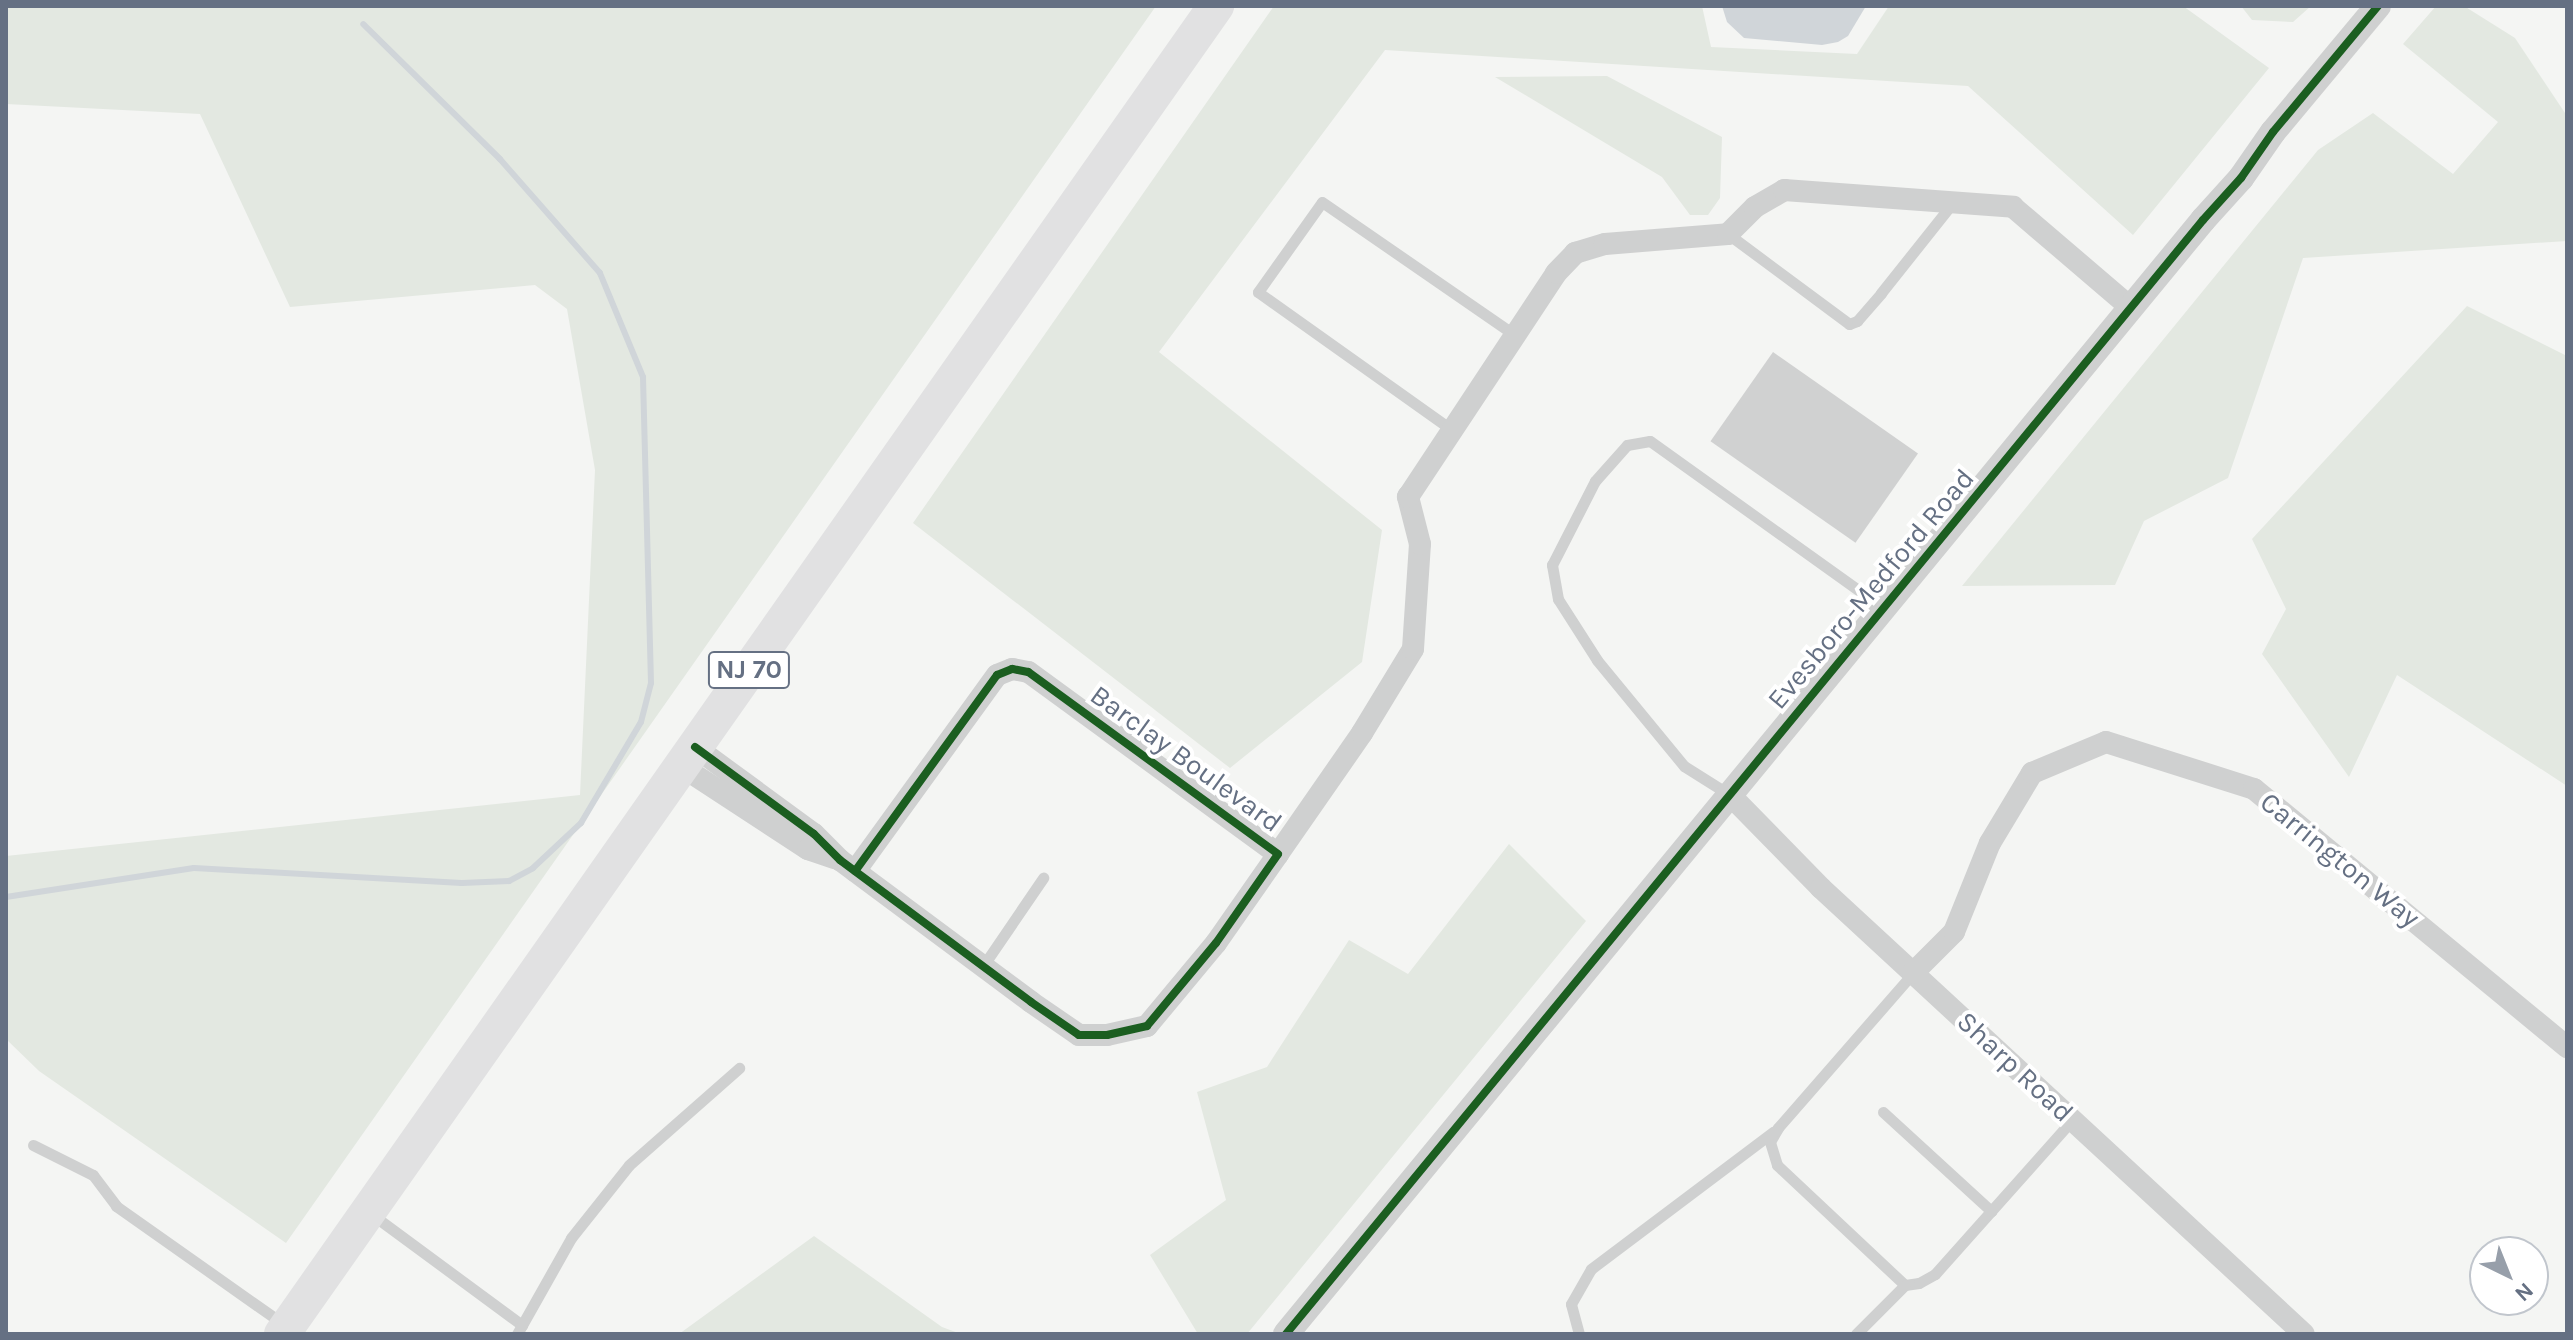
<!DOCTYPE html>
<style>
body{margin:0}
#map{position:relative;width:2573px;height:1340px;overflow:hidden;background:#f4f5f3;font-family:Karla,sans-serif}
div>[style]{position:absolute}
.green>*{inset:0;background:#e3e8e1}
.water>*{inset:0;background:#d0d5d9}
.stream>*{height:6px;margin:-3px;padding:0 3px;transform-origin:3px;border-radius:3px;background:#d0d5d9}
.building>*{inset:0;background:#d0d1d1;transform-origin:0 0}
.service>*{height:11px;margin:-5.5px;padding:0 5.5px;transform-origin:5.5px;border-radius:5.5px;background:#cfd0d0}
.minor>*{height:22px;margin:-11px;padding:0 11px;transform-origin:11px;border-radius:11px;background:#cfd0d0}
.tertiary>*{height:26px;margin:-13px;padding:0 13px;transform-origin:13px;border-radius:13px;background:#cfd0d0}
.trunk>*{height:36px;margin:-18px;padding:0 18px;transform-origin:18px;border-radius:18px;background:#e1e1e2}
.cycleway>*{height:8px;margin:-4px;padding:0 4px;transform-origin:4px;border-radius:4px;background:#1b5e20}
span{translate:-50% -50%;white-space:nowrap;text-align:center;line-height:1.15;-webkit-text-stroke:8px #fff;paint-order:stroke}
.shield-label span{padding:2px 6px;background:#fff;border:2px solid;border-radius:6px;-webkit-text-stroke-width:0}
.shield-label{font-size:26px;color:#657083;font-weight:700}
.street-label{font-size:28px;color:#657083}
.frame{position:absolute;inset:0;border:8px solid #657083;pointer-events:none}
.north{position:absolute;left:2469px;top:1236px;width:80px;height:80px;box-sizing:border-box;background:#fff;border:2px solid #c1c6cd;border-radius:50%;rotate:137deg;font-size:22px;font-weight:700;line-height:32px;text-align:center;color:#657083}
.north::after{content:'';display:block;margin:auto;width:28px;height:36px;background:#979faa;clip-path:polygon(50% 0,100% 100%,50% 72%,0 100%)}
</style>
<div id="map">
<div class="green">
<i style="clip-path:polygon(6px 6px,1156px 6px,286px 1243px,39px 1071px,6px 1039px,6px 856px,580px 795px,595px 470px,567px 309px,535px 285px,290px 307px,200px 114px,6px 104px)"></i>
<i style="clip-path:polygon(1274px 6px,1702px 6px,1711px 47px,1857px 54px,1889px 6px,2183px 6px,2269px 68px,2133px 235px,1968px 86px,1385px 50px,1159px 352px,1382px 530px,1362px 662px,1230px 768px,913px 523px)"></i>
<i style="clip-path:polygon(2241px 6px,2311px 6px,2293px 22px,2252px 20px)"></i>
<i style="clip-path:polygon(2436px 6px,2464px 6px,2515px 38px,2567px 116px,2567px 241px,2303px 258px,2228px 478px,2144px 521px,2115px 585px,1962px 586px,2318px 150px,2373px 113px,2453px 174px,2498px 122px,2403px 44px)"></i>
<i style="clip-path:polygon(1607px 76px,1722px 137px,1720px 198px,1708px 215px,1690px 215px,1662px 177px,1495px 77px)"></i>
<i style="clip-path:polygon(2467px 306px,2567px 356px,2567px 786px,2397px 675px,2349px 777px,2262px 654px,2286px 609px,2252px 539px)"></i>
<i style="clip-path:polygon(1509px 844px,1586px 921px,1247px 1334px,1198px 1334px,1150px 1255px,1226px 1200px,1197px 1092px,1267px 1067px,1349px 940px,1408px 974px)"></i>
<i style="clip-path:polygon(814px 1236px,942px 1327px,961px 1334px,679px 1334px)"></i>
</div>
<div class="water">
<i style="clip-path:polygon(1722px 6px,1866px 6px,1848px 36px,1838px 42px,1822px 45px,1744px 38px,1727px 22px)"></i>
</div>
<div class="stream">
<i style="left:6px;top:897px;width:190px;rotate:-8.8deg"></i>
<i style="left:194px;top:868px;width:268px;rotate:3.2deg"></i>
<i style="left:462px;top:883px;width:47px;rotate:-2.4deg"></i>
<i style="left:509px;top:881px;width:27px;rotate:-28deg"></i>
<i style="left:533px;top:868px;width:66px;rotate:-43.2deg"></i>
<i style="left:581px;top:823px;width:117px;rotate:-59.3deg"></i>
<i style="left:641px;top:722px;width:40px;rotate:-75.6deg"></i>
<i style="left:651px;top:683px;width:306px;rotate:-91.5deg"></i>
<i style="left:643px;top:377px;width:113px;rotate:-112.5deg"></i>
<i style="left:600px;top:273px;width:152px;rotate:-131.3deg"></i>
<i style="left:500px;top:159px;width:192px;rotate:-135.4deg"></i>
</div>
<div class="building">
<i style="left:1773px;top:352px;width:177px;height:109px;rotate:35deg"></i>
</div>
<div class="service">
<i style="left:1728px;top:234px;width:151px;rotate:36.6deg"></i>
<i style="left:1849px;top:324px;width:9px;rotate:-21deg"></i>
<i style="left:1857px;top:321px;width:37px;rotate:-49deg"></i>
<i style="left:1881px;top:293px;width:112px;rotate:-51.5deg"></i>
<i style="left:1452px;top:430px;width:238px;rotate:-144.6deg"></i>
<i style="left:1258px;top:292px;width:110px;rotate:-54.6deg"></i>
<i style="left:1322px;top:202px;width:234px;rotate:34.6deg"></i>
<i style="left:1730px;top:795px;width:54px;rotate:-147.8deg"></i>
<i style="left:1684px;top:766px;width:137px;rotate:-129.4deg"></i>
<i style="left:1597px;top:660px;width:72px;rotate:-122.6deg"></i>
<i style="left:1558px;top:599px;width:35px;rotate:-100deg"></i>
<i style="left:1552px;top:565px;width:94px;rotate:-62.9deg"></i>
<i style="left:1595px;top:481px;width:48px;rotate:-48.4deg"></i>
<i style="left:1627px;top:445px;width:23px;rotate:-10deg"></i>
<i style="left:1650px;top:441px;width:287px;rotate:35.6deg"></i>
<i style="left:983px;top:966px;width:107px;rotate:-55.7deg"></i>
<i style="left:1913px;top:973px;width:206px;rotate:131.1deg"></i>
<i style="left:1778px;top:1128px;width:16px;rotate:120deg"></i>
<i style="left:1770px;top:1142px;width:24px;rotate:73deg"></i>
<i style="left:1777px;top:1165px;width:175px;rotate:43.2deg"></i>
<i style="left:1905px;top:1285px;width:14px;rotate:-8deg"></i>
<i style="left:1919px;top:1283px;width:18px;rotate:-29deg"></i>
<i style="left:1935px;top:1274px;width:206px;rotate:-48.3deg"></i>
<i style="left:1883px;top:1112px;width:147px;rotate:42.5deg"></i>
<i style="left:33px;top:1145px;width:67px;rotate:26.6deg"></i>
<i style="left:93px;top:1175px;width:39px;rotate:53deg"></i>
<i style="left:116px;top:1206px;width:204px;rotate:35.2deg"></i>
<i style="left:370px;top:1213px;width:189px;rotate:36.4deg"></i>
<i style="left:517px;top:1334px;width:110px;rotate:-60.6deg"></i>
<i style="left:571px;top:1238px;width:93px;rotate:-51.5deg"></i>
<i style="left:629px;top:1165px;width:147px;rotate:-41.4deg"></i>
<i style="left:1579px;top:1334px;width:31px;rotate:-105deg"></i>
<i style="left:1571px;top:1304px;width:40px;rotate:-60.3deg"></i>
<i style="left:1591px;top:1269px;width:228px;rotate:-37deg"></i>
<i style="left:1856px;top:1334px;width:69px;rotate:-45deg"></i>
</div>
<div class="minor">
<i style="left:695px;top:747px;width:147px;rotate:36.2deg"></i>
<i style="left:814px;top:834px;width:37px;rotate:45deg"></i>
<i style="left:840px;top:860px;width:238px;rotate:36.6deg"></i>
<i style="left:1031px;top:1002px;width:58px;rotate:34.5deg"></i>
<i style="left:1079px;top:1035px;width:28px"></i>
<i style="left:1107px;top:1035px;width:41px;rotate:-12.7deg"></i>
<i style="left:1147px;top:1026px;width:108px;rotate:-50.3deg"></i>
<i style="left:1216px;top:943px;width:108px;rotate:-55.1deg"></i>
<i style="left:1278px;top:854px;width:309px;rotate:-143.9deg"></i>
<i style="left:1028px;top:672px;width:16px;rotate:-169deg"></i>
<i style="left:1012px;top:669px;width:16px;rotate:158deg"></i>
<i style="left:997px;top:675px;width:242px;rotate:125.9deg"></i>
<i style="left:681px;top:766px;width:152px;rotate:33.2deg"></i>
<i style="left:808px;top:849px;width:28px;rotate:19deg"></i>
<i style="left:1730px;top:795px;width:130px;rotate:45.6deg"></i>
<i style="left:1821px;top:888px;width:657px;rotate:42.72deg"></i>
<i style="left:1278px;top:854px;width:147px;rotate:-55.2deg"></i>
<i style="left:1362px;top:733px;width:98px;rotate:-58.7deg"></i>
<i style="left:1413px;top:649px;width:105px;rotate:-86.2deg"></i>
<i style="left:1420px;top:544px;width:49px;rotate:-104.3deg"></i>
<i style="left:1408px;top:497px;width:268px;rotate:-56.5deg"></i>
<i style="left:1556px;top:273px;width:28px;rotate:-46deg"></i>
<i style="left:1575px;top:253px;width:31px;rotate:-17deg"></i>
<i style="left:1605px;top:244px;width:123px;rotate:-4.6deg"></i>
<i style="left:1728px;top:234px;width:38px;rotate:-45deg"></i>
<i style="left:1755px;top:207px;width:34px;rotate:-30deg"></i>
<i style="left:1784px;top:190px;width:230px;rotate:4.2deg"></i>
<i style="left:2013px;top:207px;width:154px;rotate:40.5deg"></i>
<i style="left:1913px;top:973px;width:58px;rotate:-45deg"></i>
<i style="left:1954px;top:932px;width:96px;rotate:-68deg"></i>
<i style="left:1990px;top:843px;width:82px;rotate:-59deg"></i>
<i style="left:2032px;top:773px;width:80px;rotate:-22.7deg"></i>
<i style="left:2106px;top:742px;width:155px;rotate:17.6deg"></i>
<i style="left:2254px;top:789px;width:406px;rotate:39.5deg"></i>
</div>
<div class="tertiary">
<i style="left:1286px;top:1334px;width:1443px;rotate:-50.54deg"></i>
<i style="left:2203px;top:220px;width:57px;rotate:-47.9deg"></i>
<i style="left:2241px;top:178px;width:56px;rotate:-55.2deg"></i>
<i style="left:2273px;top:132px;width:164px;rotate:-50.2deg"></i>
</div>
<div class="trunk">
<i style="left:282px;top:1334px;width:1624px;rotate:-54.88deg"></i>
</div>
<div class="cycleway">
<i style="left:695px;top:747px;width:147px;rotate:36.2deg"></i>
<i style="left:814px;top:834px;width:37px;rotate:45deg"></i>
<i style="left:840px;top:860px;width:238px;rotate:36.6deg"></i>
<i style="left:1031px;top:1002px;width:58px;rotate:34.5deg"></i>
<i style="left:1079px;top:1035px;width:28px"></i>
<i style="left:1107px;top:1035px;width:41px;rotate:-12.7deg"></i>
<i style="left:1147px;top:1026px;width:108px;rotate:-50.3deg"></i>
<i style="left:1216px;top:943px;width:108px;rotate:-55.1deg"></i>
<i style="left:1278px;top:854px;width:309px;rotate:-143.9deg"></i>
<i style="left:1028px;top:672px;width:16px;rotate:-169deg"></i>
<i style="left:1012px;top:669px;width:16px;rotate:158deg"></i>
<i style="left:997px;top:675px;width:242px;rotate:125.9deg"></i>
<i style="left:1286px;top:1334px;width:1443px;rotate:-50.54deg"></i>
<i style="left:2203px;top:220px;width:57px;rotate:-47.9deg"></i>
<i style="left:2241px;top:178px;width:56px;rotate:-55.2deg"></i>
<i style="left:2273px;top:132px;width:164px;rotate:-50.2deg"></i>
</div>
<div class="shield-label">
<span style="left:749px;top:670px">NJ 70</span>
</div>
<div class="street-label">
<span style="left:1871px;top:589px;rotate:-50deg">Evesboro-Medford Road</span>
<span style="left:1186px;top:759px;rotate:36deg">Barclay Boulevard</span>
<span style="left:2340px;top:860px;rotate:39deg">Carrington Way</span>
<span style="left:2015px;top:1067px;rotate:43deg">Sharp Road</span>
</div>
<div class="frame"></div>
<div class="north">N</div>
</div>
